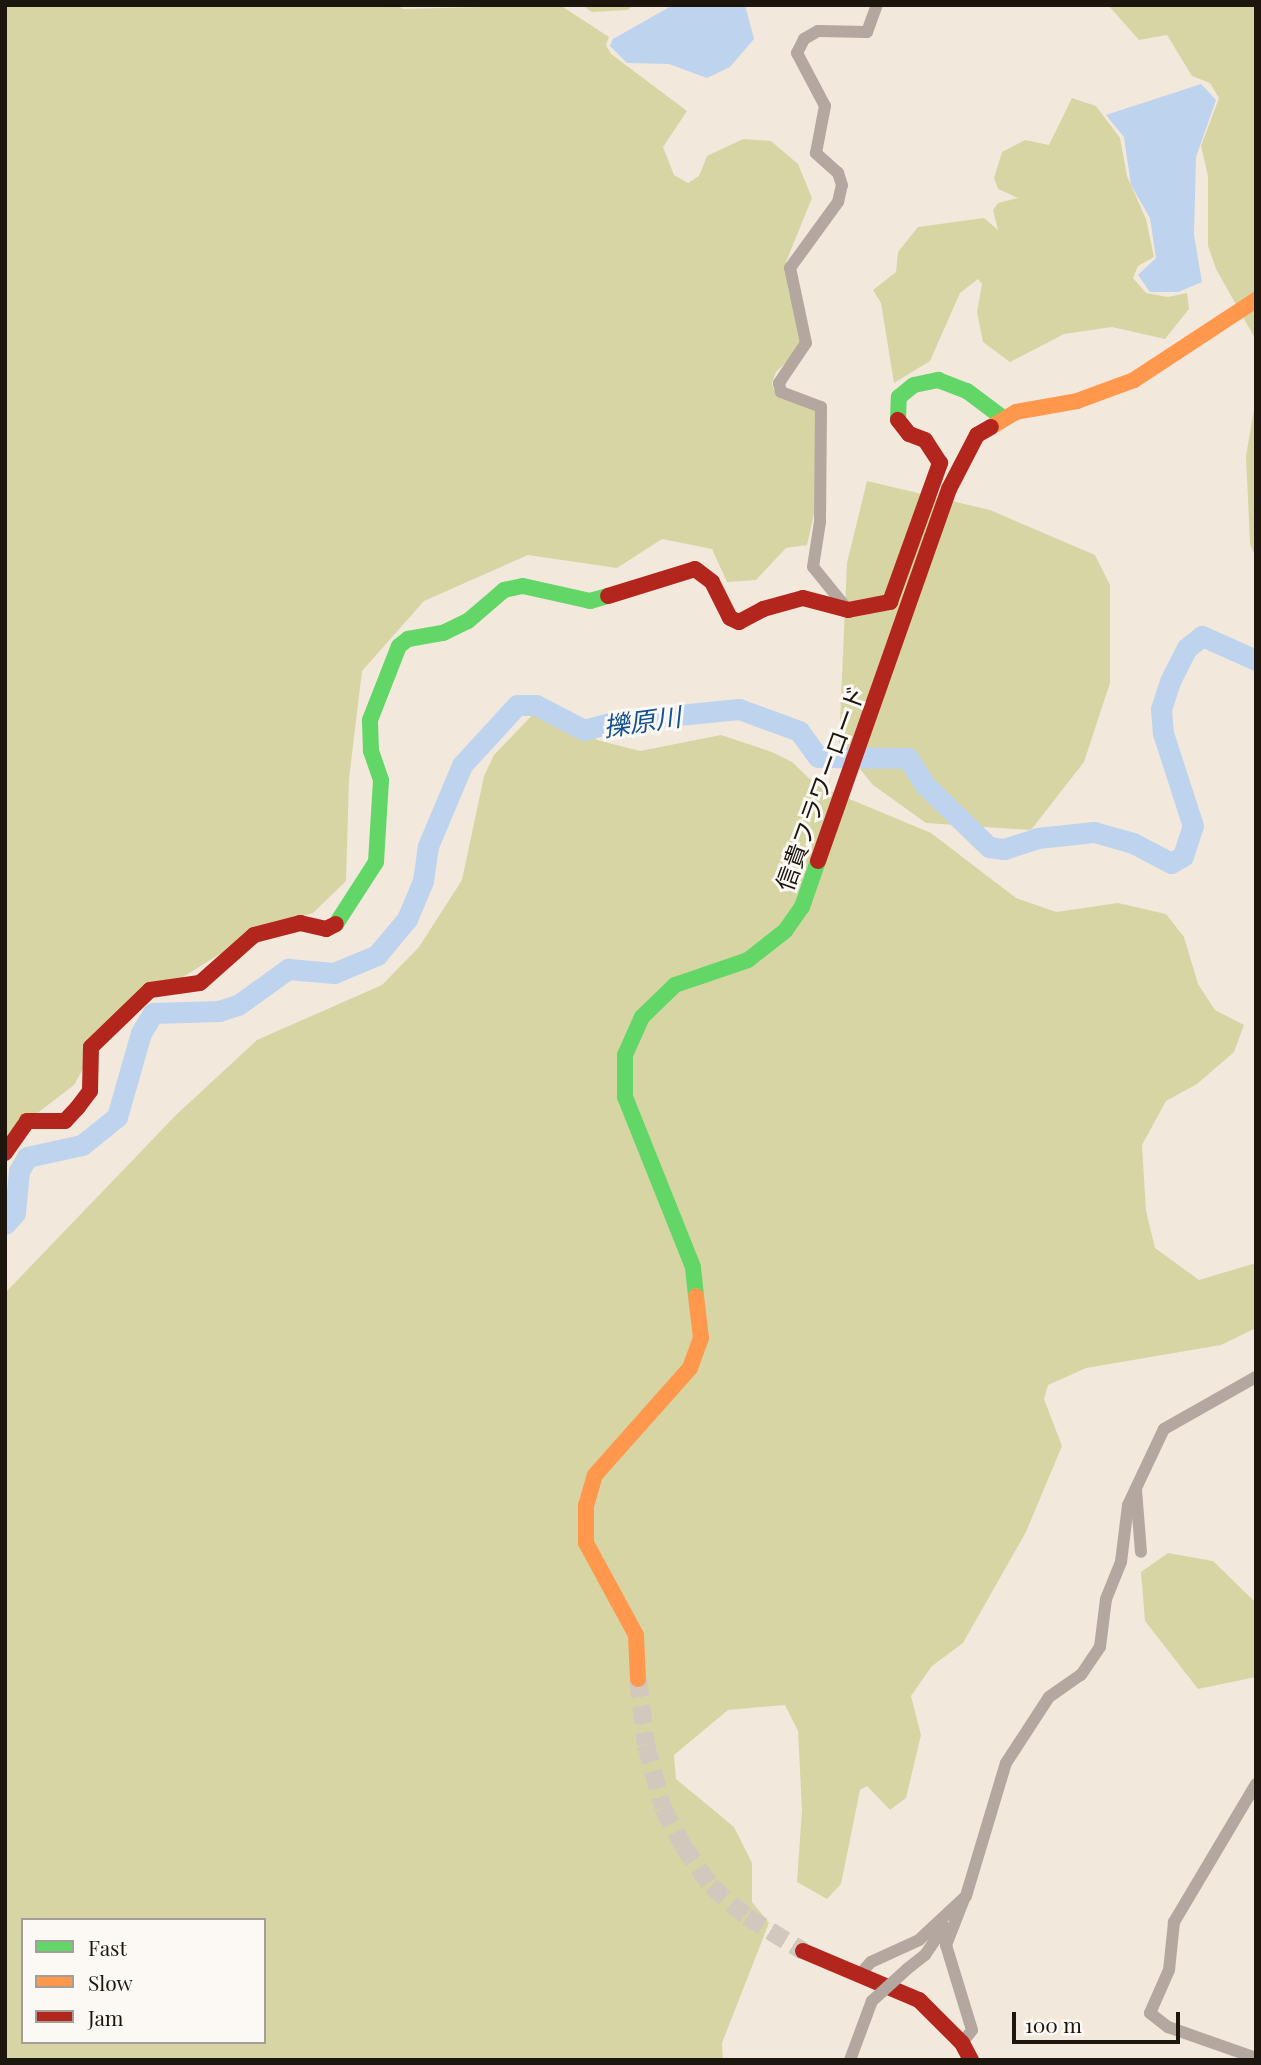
<!DOCTYPE html>
<meta charset="utf-8">
<style>
body{margin:0}
#map{position:relative;width:1261px;height:2065px;overflow:hidden;background:#f3e8dc;font-family:"Playfair Display","Noto Sans JP",serif}
div>[style]{position:absolute}
.green>*{inset:0;background:#d8d5a5}
.water>*{inset:0;background:#bdd3ee}
.river>*{height:21px;margin:-10.5px;padding:0 10.5px;transform-origin:10.5px;border-radius:10.5px;background:#bdd3ee}
.secondary-tunnel>*{height:18px;margin-top:-9px;transform-origin:0;background:repeating-linear-gradient(90deg,#d3c8bd 0 18px,transparent 0 27px)}
.street>*{height:12px;margin:-6px;padding:0 6px;transform-origin:6px;border-radius:6px;background:#b4a7a0}
.fast>*{height:16px;margin:-8px;padding:0 8px;transform-origin:8px;border-radius:8px;background:#63d668}
.slow>*{height:16px;margin:-8px;padding:0 8px;transform-origin:8px;border-radius:8px;background:#ff974d}
.jam>*{height:16px;margin:-8px;padding:0 8px;transform-origin:8px;border-radius:8px;background:#b3261e}
.street-bridge>*{height:12px;margin:-6px;padding:0 6px;transform-origin:6px;border-radius:6px;background:#b4a7a0}
span{translate:-50% -50%;white-space:nowrap;text-align:center;line-height:1.15;-webkit-text-stroke:6px #fcf8f4;paint-order:stroke}
.street-label{font-size:24px;color:#1d160f}
.water-label{font-size:26px;color:#135292;font-style:italic}
.frame{position:absolute;inset:0;border:7px solid #1d160f;pointer-events:none}
.legend{position:absolute;left:21px;top:1918px;width:245px;height:126px;box-sizing:border-box;background:#fcf8f4;border:2px solid #a39e98;margin:0;padding:9px 12px;list-style:none;font-size:21px;color:#1d160f}
.legend li{display:flex;align-items:center;gap:14px;height:35px}
.legend b{width:35px;border:2px solid #a39e98}
.scale{position:absolute;left:1012px;top:2012px;width:168px;height:32px;box-sizing:border-box;border:4px solid #1d160f;border-top:0;padding-left:9px;font-size:21px;line-height:24px;white-space:nowrap;color:#1d160f;-webkit-text-stroke:5px #fcf8f4;paint-order:stroke}
</style>
<div id="map">
<div class="green">
<i style="clip-path:polygon(5px 5px,397px 5px,403px 9px,560px 5px,609px 37px,606px 45px,611px 54px,687px 111px,663px 147px,674px 175px,688px 183px,699px 176px,707px 156px,743px 139px,771px 141px,798px 164px,812px 198px,786px 262px,788px 289px,802px 335px,798px 351px,776px 372px,772px 383px,774px 390px,812px 405px,820px 414px,816px 505px,807px 545px,786px 548px,756px 580px,727px 582px,712px 549px,662px 539px,617px 568px,528px 555px,424px 601px,362px 671px,349px 779px,346px 881px,313px 913px,260px 929px,109px 1023px,74px 1085px,5px 1138px)"></i>
<i style="clip-path:polygon(582px 5px,635px 5px,627px 10px,592px 12px)"></i>
<i style="clip-path:polygon(1108px 5px,1256px 5px,1256px 340px,1216px 269px,1208px 246px,1208px 176px,1201px 146px,1219px 98px,1210px 83px,1192px 76px,1167px 35px,1139px 40px)"></i>
<i style="clip-path:polygon(1072px 98px,1096px 106px,1120px 138px,1127px 176px,1146px 219px,1154px 257px,1138px 266px,1133px 278px,1146px 293px,1168px 297px,1187px 293px,1189px 309px,1165px 339px,1112px 327px,1064px 334px,1010px 362px,983px 342px,977px 312px,982px 284px,978px 279px,960px 293px,930px 361px,894px 383px,881px 303px,873px 290px,896px 272px,898px 252px,918px 227px,984px 218px,998px 230px,993px 210px,998px 203px,1018px 198px,998px 189px,994px 178px,1002px 152px,1025px 140px,1049px 145px)"></i>
<i style="clip-path:polygon(1256px 398px,1256px 558px,1250px 544px,1246px 456px)"></i>
<i style="clip-path:polygon(867px 481px,990px 510px,1095px 555px,1110px 585px,1110px 683px,1084px 762px,1031px 830px,926px 823px,873px 785px,839px 743px,847px 563px)"></i>
<i style="clip-path:polygon(evenodd,540px 707px,572px 717px,597px 740px,640px 751px,721px 735px,772px 752px,792px 762px,816px 785px,931px 833px,1016px 898px,1056px 912px,1118px 903px,1166px 914px,1184px 937px,1198px 984px,1215px 1010px,1244px 1025px,1234px 1052px,1197px 1084px,1166px 1101px,1142px 1145px,1146px 1211px,1155px 1248px,1199px 1280px,1256px 1263px,1256px 1328px,1221px 1345px,1086px 1368px,1048px 1385px,1044px 1399px,1062px 1446px,1026px 1532px,963px 1643px,932px 1666px,911px 1696px,921px 1735px,906px 1798px,890px 1810px,867px 1786px,860px 1790px,841px 1884px,827px 1899px,797px 1882px,802px 1810px,798px 1731px,785px 1705px,728px 1710px,674px 1755px,676px 1779px,734px 1827px,752px 1863px,752px 1902px,769px 1923px,722px 2043px,723px 2060px,5px 2060px,5px 1293px,177px 1114px,257px 1040px,382px 985px,419px 947px,462px 880px,484px 776px,494px 755px,540px 707px,23px 1920px,264px 1920px,264px 2042px,23px 2042px,23px 1920px)"></i>
<i style="clip-path:polygon(1168px 1553px,1213px 1561px,1256px 1603px,1256px 1677px,1198px 1689px,1145px 1621px,1141px 1572px)"></i>
</div>
<div class="water">
<i style="clip-path:polygon(673px 5px,745px 5px,754px 39px,730px 67px,707px 78px,669px 64px,627px 63px,610px 46px,613px 39px)"></i>
<i style="clip-path:polygon(1201px 84px,1216px 100px,1196px 157px,1194px 235px,1202px 282px,1178px 292px,1150px 292px,1138px 275px,1156px 258px,1150px 218px,1131px 185px,1124px 137px,1106px 115px)"></i>
</div>
<div class="river">
<i style="left:5px;top:1224px;width:15px;rotate:-48deg"></i>
<i style="left:15px;top:1213px;width:42px;rotate:-84.6deg"></i>
<i style="left:19px;top:1171px;width:16px;rotate:-60deg"></i>
<i style="left:27px;top:1157px;width:56px;rotate:-12.3deg"></i>
<i style="left:82px;top:1145px;width:45px;rotate:-38.7deg"></i>
<i style="left:117px;top:1117px;width:87px;rotate:-74.1deg"></i>
<i style="left:141px;top:1033px;width:23px;rotate:-59deg"></i>
<i style="left:153px;top:1013px;width:66px;rotate:-1.7deg"></i>
<i style="left:219px;top:1011px;width:20px;rotate:-18deg"></i>
<i style="left:238px;top:1005px;width:62px;rotate:-35.8deg"></i>
<i style="left:288px;top:969px;width:46px;rotate:5deg"></i>
<i style="left:334px;top:973px;width:47px;rotate:-22.7deg"></i>
<i style="left:377px;top:955px;width:47px;rotate:-50.2deg"></i>
<i style="left:407px;top:919px;width:41px;rotate:-67.2deg"></i>
<i style="left:423px;top:881px;width:35px;rotate:-82deg"></i>
<i style="left:428px;top:846px;width:88px;rotate:-67.2deg"></i>
<i style="left:462px;top:765px;width:81px;rotate:-47.5deg"></i>
<i style="left:517px;top:705px;width:19px"></i>
<i style="left:536px;top:705px;width:54px;rotate:27.5deg"></i>
<i style="left:584px;top:730px;width:34px;rotate:-15deg"></i>
<i style="left:617px;top:721px;width:123px;rotate:-5.6deg"></i>
<i style="left:739px;top:709px;width:64px;rotate:20.1deg"></i>
<i style="left:799px;top:731px;width:32px;rotate:54deg"></i>
<i style="left:818px;top:757px;width:90px;rotate:0.6deg"></i>
<i style="left:908px;top:758px;width:32px;rotate:58deg"></i>
<i style="left:925px;top:785px;width:89px;rotate:44.1deg"></i>
<i style="left:989px;top:847px;width:15px;rotate:8deg"></i>
<i style="left:1004px;top:849px;width:35px;rotate:-18deg"></i>
<i style="left:1037px;top:838px;width:57px;rotate:-6deg"></i>
<i style="left:1094px;top:832px;width:41px;rotate:15.8deg"></i>
<i style="left:1133px;top:843px;width:43px;rotate:27.8deg"></i>
<i style="left:1171px;top:863px;width:14px;rotate:-30deg"></i>
<i style="left:1183px;top:856px;width:32px;rotate:-72deg"></i>
<i style="left:1193px;top:826px;width:98px;rotate:-107.9deg"></i>
<i style="left:1163px;top:733px;width:24px;rotate:-95deg"></i>
<i style="left:1161px;top:709px;width:29px;rotate:-72deg"></i>
<i style="left:1170px;top:681px;width:37px;rotate:-63deg"></i>
<i style="left:1187px;top:648px;width:19px;rotate:-39deg"></i>
<i style="left:1202px;top:636px;width:59px;rotate:24deg"></i>
</div>
<div class="secondary-tunnel">
<i style="left:638px;top:1679px;width:66px;rotate:83.1deg"></i>
<i style="left:646px;top:1745px;width:65px;rotate:74.9deg"></i>
<i style="left:663px;top:1808px;width:43px;rotate:62.2deg"></i>
<i style="left:683px;top:1846px;width:49px;rotate:55deg"></i>
<i style="left:711px;top:1886px;width:48px;rotate:40.7deg"></i>
<i style="left:747px;top:1917px;width:66px;rotate:31.3deg"></i>
</div>
<div class="street">
<i style="left:848px;top:610px;width:55px;rotate:-129.1deg"></i>
<i style="left:813px;top:567px;width:46px;rotate:-81.2deg"></i>
<i style="left:820px;top:522px;width:115px;rotate:-89.5deg"></i>
<i style="left:821px;top:407px;width:43px;rotate:-159.4deg"></i>
<i style="left:781px;top:392px;width:9px;rotate:-103deg"></i>
<i style="left:779px;top:383px;width:48px;rotate:-56deg"></i>
<i style="left:806px;top:343px;width:77px;rotate:-102deg"></i>
<i style="left:790px;top:268px;width:82px;rotate:-54deg"></i>
<i style="left:838px;top:202px;width:17px;rotate:-77deg"></i>
<i style="left:842px;top:185px;width:13px;rotate:-108deg"></i>
<i style="left:838px;top:173px;width:30px;rotate:-138deg"></i>
<i style="left:816px;top:153px;width:48px;rotate:-79.2deg"></i>
<i style="left:825px;top:106px;width:60px;rotate:-117.8deg"></i>
<i style="left:797px;top:53px;width:16px;rotate:-63deg"></i>
<i style="left:804px;top:39px;width:16px;rotate:-30deg"></i>
<i style="left:818px;top:31px;width:49px;rotate:1.2deg"></i>
<i style="left:867px;top:32px;width:29px;rotate:-70deg"></i>
<i style="left:1136px;top:1490px;width:62px;rotate:85.4deg"></i>
<i style="left:1256px;top:1784px;width:161px;rotate:120.7deg"></i>
<i style="left:1174px;top:1922px;width:48px;rotate:95.9deg"></i>
<i style="left:1169px;top:1970px;width:47px;rotate:113.8deg"></i>
<i style="left:1150px;top:2013px;width:23px;rotate:38deg"></i>
<i style="left:1168px;top:2027px;width:93px;rotate:19.4deg"></i>
<i style="left:907px;top:1969px;width:23px;rotate:-38deg"></i>
<i style="left:925px;top:1955px;width:34px;rotate:-56deg"></i>
<i style="left:862px;top:1972px;width:13px;rotate:-48deg"></i>
<i style="left:871px;top:1962px;width:53px;rotate:-24.6deg"></i>
<i style="left:919px;top:1940px;width:64px;rotate:-43.1deg"></i>
<i style="left:966px;top:1896px;width:139px;rotate:-73.3deg"></i>
<i style="left:1006px;top:1763px;width:79px;rotate:-56.9deg"></i>
<i style="left:1049px;top:1697px;width:39px;rotate:-35deg"></i>
<i style="left:1081px;top:1675px;width:34px;rotate:-56deg"></i>
<i style="left:1100px;top:1647px;width:48px;rotate:-82.9deg"></i>
<i style="left:1106px;top:1599px;width:40px;rotate:-68deg"></i>
<i style="left:1121px;top:1562px;width:57px;rotate:-83deg"></i>
<i style="left:1128px;top:1505px;width:84px;rotate:-64.7deg"></i>
<i style="left:1164px;top:1429px;width:106px;rotate:-29.5deg"></i>
<i style="left:962px;top:2043px;width:16px;rotate:-52deg"></i>
<i style="left:972px;top:2030px;width:89px;rotate:-107deg"></i>
<i style="left:946px;top:1945px;width:49px;rotate:-68.6deg"></i>
<i style="left:850px;top:2060px;width:63px;rotate:-69.6deg"></i>
</div>
<div class="fast">
<i style="left:898px;top:420px;width:23px;rotate:-88deg"></i>
<i style="left:899px;top:397px;width:19px;rotate:-39deg"></i>
<i style="left:914px;top:385px;width:25px;rotate:-12deg"></i>
<i style="left:938px;top:380px;width:31px;rotate:21deg"></i>
<i style="left:967px;top:391px;width:45px;rotate:36.9deg"></i>
<i style="left:336px;top:924px;width:74px;rotate:-57.2deg"></i>
<i style="left:376px;top:862px;width:82px;rotate:-86.5deg"></i>
<i style="left:381px;top:780px;width:31px;rotate:-109deg"></i>
<i style="left:371px;top:751px;width:31px;rotate:-92deg"></i>
<i style="left:370px;top:720px;width:79px;rotate:-68.6deg"></i>
<i style="left:399px;top:646px;width:11px;rotate:-38deg"></i>
<i style="left:408px;top:639px;width:36px;rotate:-10deg"></i>
<i style="left:443px;top:633px;width:28px;rotate:-26deg"></i>
<i style="left:468px;top:621px;width:48px;rotate:-40.7deg"></i>
<i style="left:504px;top:590px;width:19px;rotate:-12deg"></i>
<i style="left:523px;top:586px;width:69px;rotate:12.6deg"></i>
<i style="left:590px;top:601px;width:19px;rotate:-16deg"></i>
<i style="left:696px;top:1296px;width:29px;rotate:-96deg"></i>
<i style="left:693px;top:1267px;width:183px;rotate:-111.8deg"></i>
<i style="left:625px;top:1097px;width:42px;rotate:-90deg"></i>
<i style="left:625px;top:1055px;width:42px;rotate:-65.9deg"></i>
<i style="left:642px;top:1017px;width:46px;rotate:-44.1deg"></i>
<i style="left:675px;top:985px;width:77px;rotate:-18.9deg"></i>
<i style="left:748px;top:960px;width:47px;rotate:-38.1deg"></i>
<i style="left:785px;top:931px;width:29px;rotate:-55deg"></i>
<i style="left:802px;top:907px;width:49px;rotate:-70.8deg"></i>
</div>
<div class="slow">
<i style="left:991px;top:427px;width:29px;rotate:-31deg"></i>
<i style="left:1016px;top:412px;width:62px;rotate:-10.2deg"></i>
<i style="left:1077px;top:401px;width:61px;rotate:-20.2deg"></i>
<i style="left:1134px;top:380px;width:146px;rotate:-33.3deg"></i>
<i style="left:638px;top:1679px;width:44px;rotate:-92.6deg"></i>
<i style="left:636px;top:1635px;width:105px;rotate:-118.5deg"></i>
<i style="left:586px;top:1543px;width:37px;rotate:-90deg"></i>
<i style="left:586px;top:1506px;width:32px;rotate:-74deg"></i>
<i style="left:595px;top:1475px;width:143px;rotate:-48.4deg"></i>
<i style="left:690px;top:1368px;width:32px;rotate:-70deg"></i>
<i style="left:701px;top:1338px;width:42px;rotate:-96.8deg"></i>
</div>
<div class="jam">
<i style="left:608px;top:596px;width:91px;rotate:-17.2deg"></i>
<i style="left:695px;top:569px;width:21px;rotate:37deg"></i>
<i style="left:712px;top:582px;width:40px;rotate:63.4deg"></i>
<i style="left:730px;top:618px;width:10px;rotate:24deg"></i>
<i style="left:739px;top:622px;width:27px;rotate:-28deg"></i>
<i style="left:763px;top:609px;width:41px;rotate:-15.4deg"></i>
<i style="left:803px;top:598px;width:47px;rotate:14.9deg"></i>
<i style="left:848px;top:610px;width:43px;rotate:-10.8deg"></i>
<i style="left:890px;top:602px;width:148px;rotate:-70.2deg"></i>
<i style="left:940px;top:463px;width:27px;rotate:-123deg"></i>
<i style="left:925px;top:440px;width:17px;rotate:-159deg"></i>
<i style="left:909px;top:434px;width:18px;rotate:-128deg"></i>
<i style="left:818px;top:861px;width:394px;rotate:-70.6deg"></i>
<i style="left:949px;top:489px;width:61px;rotate:-62.6deg"></i>
<i style="left:977px;top:435px;width:16px;rotate:-30deg"></i>
<i style="left:5px;top:1153px;width:39px;rotate:-55deg"></i>
<i style="left:27px;top:1121px;width:38px"></i>
<i style="left:65px;top:1121px;width:19px;rotate:-47deg"></i>
<i style="left:78px;top:1107px;width:20px;rotate:-53deg"></i>
<i style="left:90px;top:1091px;width:44px;rotate:-88.7deg"></i>
<i style="left:91px;top:1047px;width:82px;rotate:-44deg"></i>
<i style="left:150px;top:990px;width:50px;rotate:-8deg"></i>
<i style="left:200px;top:983px;width:72px;rotate:-41.6deg"></i>
<i style="left:254px;top:935px;width:48px;rotate:-14.6deg"></i>
<i style="left:300px;top:923px;width:27px;rotate:13deg"></i>
<i style="left:326px;top:929px;width:11px;rotate:-27deg"></i>
<i style="left:803px;top:1951px;width:126px;rotate:22.9deg"></i>
<i style="left:919px;top:2000px;width:61px;rotate:45deg"></i>
<i style="left:962px;top:2043px;width:19px;rotate:62deg"></i>
</div>
<div class="street-bridge">
<i style="left:872px;top:2001px;width:47px;rotate:-42.4deg"></i>
</div>
<div class="street-label">
<span style="left:820px;top:788px;rotate:-70deg">信貴フラワーロード</span>
</div>
<div class="water-label">
<span style="left:642px;top:721px;rotate:-8deg">擽原川</span>
</div>
<div class="frame"></div>
<ul class="legend">
<li><b style="height:9px;background:#63d668"></b>Fast</li>
<li><b style="height:9px;background:#ff974d"></b>Slow</li>
<li><b style="height:9px;background:#b3261e"></b>Jam</li>
</ul>
<div class="scale">100 m</div>
</div>
